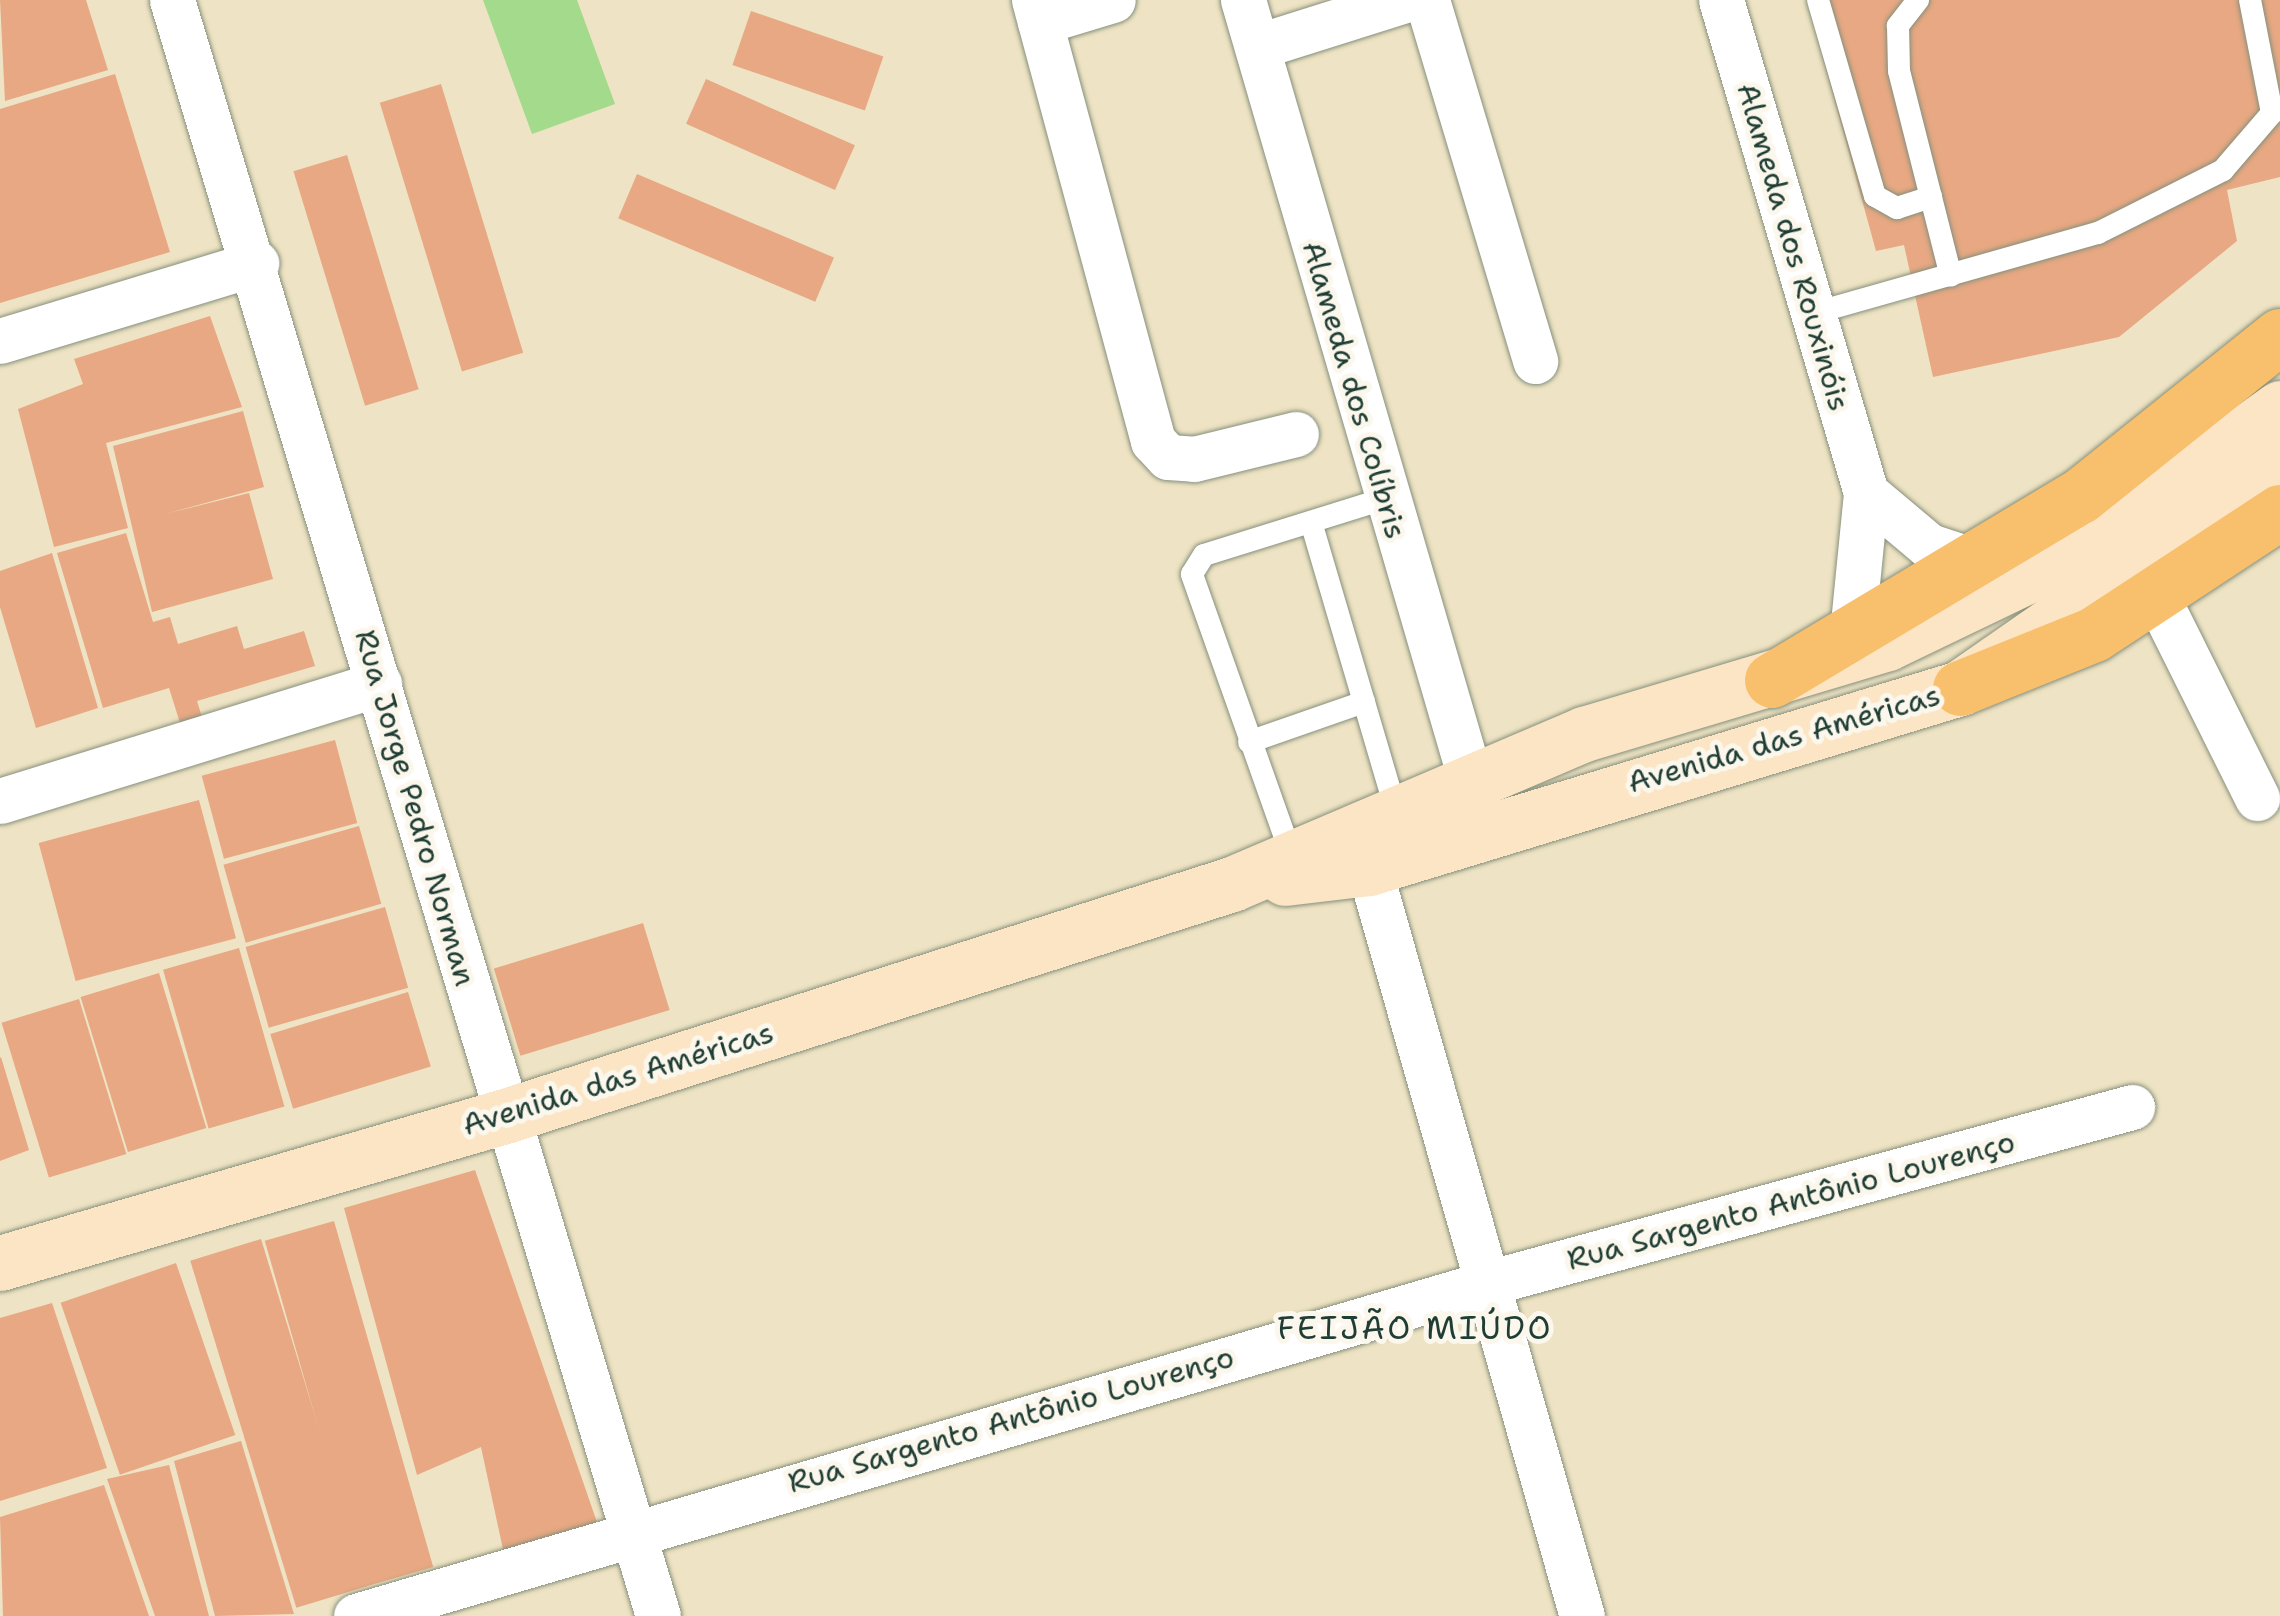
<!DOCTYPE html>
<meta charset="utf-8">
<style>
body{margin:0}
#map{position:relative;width:2280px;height:1616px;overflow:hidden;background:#eee3c4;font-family:"Shantell Sans",sans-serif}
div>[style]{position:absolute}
.green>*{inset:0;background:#a3da8b}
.building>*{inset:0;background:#e7a883;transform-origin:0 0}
.roads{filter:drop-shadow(0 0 2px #86907c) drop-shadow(0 0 2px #86907c)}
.service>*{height:22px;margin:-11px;padding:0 11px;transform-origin:11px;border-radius:11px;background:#fff}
.minor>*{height:45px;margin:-22.5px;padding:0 22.5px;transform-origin:22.5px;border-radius:22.5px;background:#fff}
.secondary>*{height:55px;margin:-27.5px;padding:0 27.5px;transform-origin:27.5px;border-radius:27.5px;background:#fce5c4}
.primary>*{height:55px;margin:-27.5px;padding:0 27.5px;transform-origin:27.5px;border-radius:27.5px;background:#f8bf6c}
span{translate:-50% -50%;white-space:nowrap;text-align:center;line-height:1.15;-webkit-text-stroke:10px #fbf7ec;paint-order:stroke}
.street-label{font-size:30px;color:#1f3d34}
.neighbourhood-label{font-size:32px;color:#1f3d34;letter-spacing:2.5px}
</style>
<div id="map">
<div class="green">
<i style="clip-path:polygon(483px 0,577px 0,615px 104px,532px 134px)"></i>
</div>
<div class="building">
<i style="clip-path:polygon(0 0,86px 0,108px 70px,5px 101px)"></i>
<i style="clip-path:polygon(1807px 0,2280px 0,2280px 177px,2227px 190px,2237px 241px,2119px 337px,1933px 377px,1904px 245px,1876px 251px)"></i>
<i style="left:751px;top:11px;width:140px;height:57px;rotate:19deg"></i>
<i style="clip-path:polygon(115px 74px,170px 252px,0 303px,0 109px)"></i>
<i style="left:706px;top:79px;width:163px;height:49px;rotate:24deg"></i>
<i style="left:441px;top:84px;width:281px;height:64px;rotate:73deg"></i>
<i style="left:347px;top:155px;width:245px;height:56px;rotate:73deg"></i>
<i style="left:637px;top:174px;width:214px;height:48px;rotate:23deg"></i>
<i style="clip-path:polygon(210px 316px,242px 407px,106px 443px,128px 528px,54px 547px,18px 409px,83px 384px,74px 359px)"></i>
<i style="clip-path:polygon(243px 411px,264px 487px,165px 514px,249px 493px,273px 579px,152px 612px,113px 446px)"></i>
<i style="clip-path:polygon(126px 533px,153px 622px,170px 617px,178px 644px,237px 626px,244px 649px,304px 631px,315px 666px,197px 701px,202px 717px,180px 723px,169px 688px,103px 708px,57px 553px)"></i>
<i style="clip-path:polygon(52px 553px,98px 708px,36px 728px,0 607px,0 571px)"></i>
<i style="left:335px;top:740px;width:86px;height:138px;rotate:75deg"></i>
<i style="left:199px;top:800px;width:143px;height:166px;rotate:75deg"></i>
<i style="left:359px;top:826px;width:81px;height:141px;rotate:74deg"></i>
<i style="left:385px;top:907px;width:84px;height:145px;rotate:74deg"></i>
<i style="left:643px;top:923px;width:91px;height:156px;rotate:73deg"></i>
<i style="left:239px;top:948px;width:165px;height:79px;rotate:74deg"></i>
<i style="left:159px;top:973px;width:162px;height:82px;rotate:73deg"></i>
<i style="left:408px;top:992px;width:78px;height:144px;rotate:73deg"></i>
<i style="left:79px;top:999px;width:162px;height:81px;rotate:73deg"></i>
<i style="clip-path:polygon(1px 1057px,29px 1150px,0 1161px,0 1058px)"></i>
<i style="clip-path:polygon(475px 1170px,599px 1528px,504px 1554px,481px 1447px,417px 1475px,344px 1208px)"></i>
<i style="left:334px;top:1221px;width:360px;height:72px;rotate:74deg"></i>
<i style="left:261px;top:1239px;width:363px;height:74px;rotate:73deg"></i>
<i style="left:176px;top:1263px;width:182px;height:122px;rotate:71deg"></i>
<i style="clip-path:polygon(52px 1303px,107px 1468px,0 1501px,0 1318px)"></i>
<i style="clip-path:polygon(241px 1441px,294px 1614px,215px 1616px,174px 1461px)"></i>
<i style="clip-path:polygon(169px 1465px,209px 1616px,155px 1616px,107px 1479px)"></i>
<i style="clip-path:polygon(104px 1485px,149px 1616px,3px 1616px,0 1517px)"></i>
</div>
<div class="roads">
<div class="service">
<i style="left:1818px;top:0;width:204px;rotate:73.8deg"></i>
<i style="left:1875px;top:196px;width:25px;rotate:29deg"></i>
<i style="left:1897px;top:208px;width:36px;rotate:-18deg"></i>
<i style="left:1918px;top:0;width:33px;rotate:128deg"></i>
<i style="left:1898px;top:26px;width:45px;rotate:88.7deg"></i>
<i style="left:1899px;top:71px;width:211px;rotate:75.8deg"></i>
<i style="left:1811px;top:314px;width:298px;rotate:-15.8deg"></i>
<i style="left:2098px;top:233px;width:140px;rotate:-26.7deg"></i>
<i style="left:2223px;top:170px;width:75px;rotate:-49.3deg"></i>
<i style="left:2272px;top:113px;width:115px;rotate:-101deg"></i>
<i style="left:1311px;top:522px;width:301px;rotate:73.6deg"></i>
<i style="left:1249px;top:742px;width:122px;rotate:-19.2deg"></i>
<i style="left:1292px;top:857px;width:300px;rotate:-109.5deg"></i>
<i style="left:1192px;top:574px;width:22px;rotate:-58deg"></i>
<i style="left:1204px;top:555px;width:189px;rotate:-17.3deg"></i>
</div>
<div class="minor">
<i style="left:172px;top:0;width:1687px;rotate:73.26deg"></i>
<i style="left:1034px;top:0;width:457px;rotate:74.9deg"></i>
<i style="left:1153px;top:441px;width:22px;rotate:47deg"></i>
<i style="left:1168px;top:457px;width:26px;rotate:4deg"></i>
<i style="left:1194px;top:459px;width:105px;rotate:-13.8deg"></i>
<i style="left:1243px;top:0;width:810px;rotate:73.73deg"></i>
<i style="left:1427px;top:0;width:377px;rotate:73.3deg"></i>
<i style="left:1721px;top:0;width:514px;rotate:73.61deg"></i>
<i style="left:1866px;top:493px;width:132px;rotate:95.7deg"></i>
<i style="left:1040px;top:22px;width:76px;rotate:-16.8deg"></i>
<i style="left:1259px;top:46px;width:153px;rotate:-17.5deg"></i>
<i style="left:0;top:341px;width:268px;rotate:-16.9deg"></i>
<i style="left:1866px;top:493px;width:82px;rotate:40.1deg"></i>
<i style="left:1929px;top:546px;width:45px;rotate:18deg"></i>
<i style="left:2156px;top:595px;width:227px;rotate:63.5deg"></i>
<i style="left:0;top:801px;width:397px;rotate:-17.2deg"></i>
<i style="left:1369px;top:868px;width:778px;rotate:74.11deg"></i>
<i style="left:356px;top:1616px;width:1176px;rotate:-16.4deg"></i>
<i style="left:1484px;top:1284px;width:672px;rotate:-15.28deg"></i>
</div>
<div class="secondary">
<i style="left:1285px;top:878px;width:85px;rotate:-6.8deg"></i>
<i style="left:1369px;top:868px;width:618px;rotate:-16.94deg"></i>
<i style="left:1960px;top:688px;width:389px;rotate:-34.8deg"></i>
<i style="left:0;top:1263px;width:526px;rotate:-16.23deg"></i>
<i style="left:505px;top:1116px;width:763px;rotate:-17.7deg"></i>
<i style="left:1232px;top:884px;width:383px;rotate:-23.1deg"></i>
<i style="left:1584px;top:734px;width:316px;rotate:-16.7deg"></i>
<i style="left:1887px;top:643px;width:219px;rotate:-25.7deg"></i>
<i style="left:2084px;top:548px;width:241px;rotate:-35.5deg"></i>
</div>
<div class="primary">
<i style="left:1772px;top:680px;width:359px;rotate:-30.9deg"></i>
<i style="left:2080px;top:496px;width:256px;rotate:-38.7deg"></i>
<i style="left:1960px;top:688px;width:144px;rotate:-21.9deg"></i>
<i style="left:2094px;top:634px;width:222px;rotate:-33.3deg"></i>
</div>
</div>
<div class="street-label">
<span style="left:1793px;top:247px;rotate:74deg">Alameda dos Rouxinóis</span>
<span style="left:1354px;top:390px;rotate:74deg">Alameda dos Colíbris</span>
<span style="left:1784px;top:739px;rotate:-16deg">Avenida das Américas</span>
<span style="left:415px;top:808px;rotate:74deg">Rua Jorge Pedro Norman</span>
<span style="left:618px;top:1079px;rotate:-17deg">Avenida das Américas</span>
<span style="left:1791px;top:1201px;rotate:-15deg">Rua Sargento Antônio Lourenço</span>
<span style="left:1011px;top:1420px;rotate:-16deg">Rua Sargento Antônio Lourenço</span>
</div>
<div class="neighbourhood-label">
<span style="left:1415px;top:1328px">FEIJÃO MIÚDO</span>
</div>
</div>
